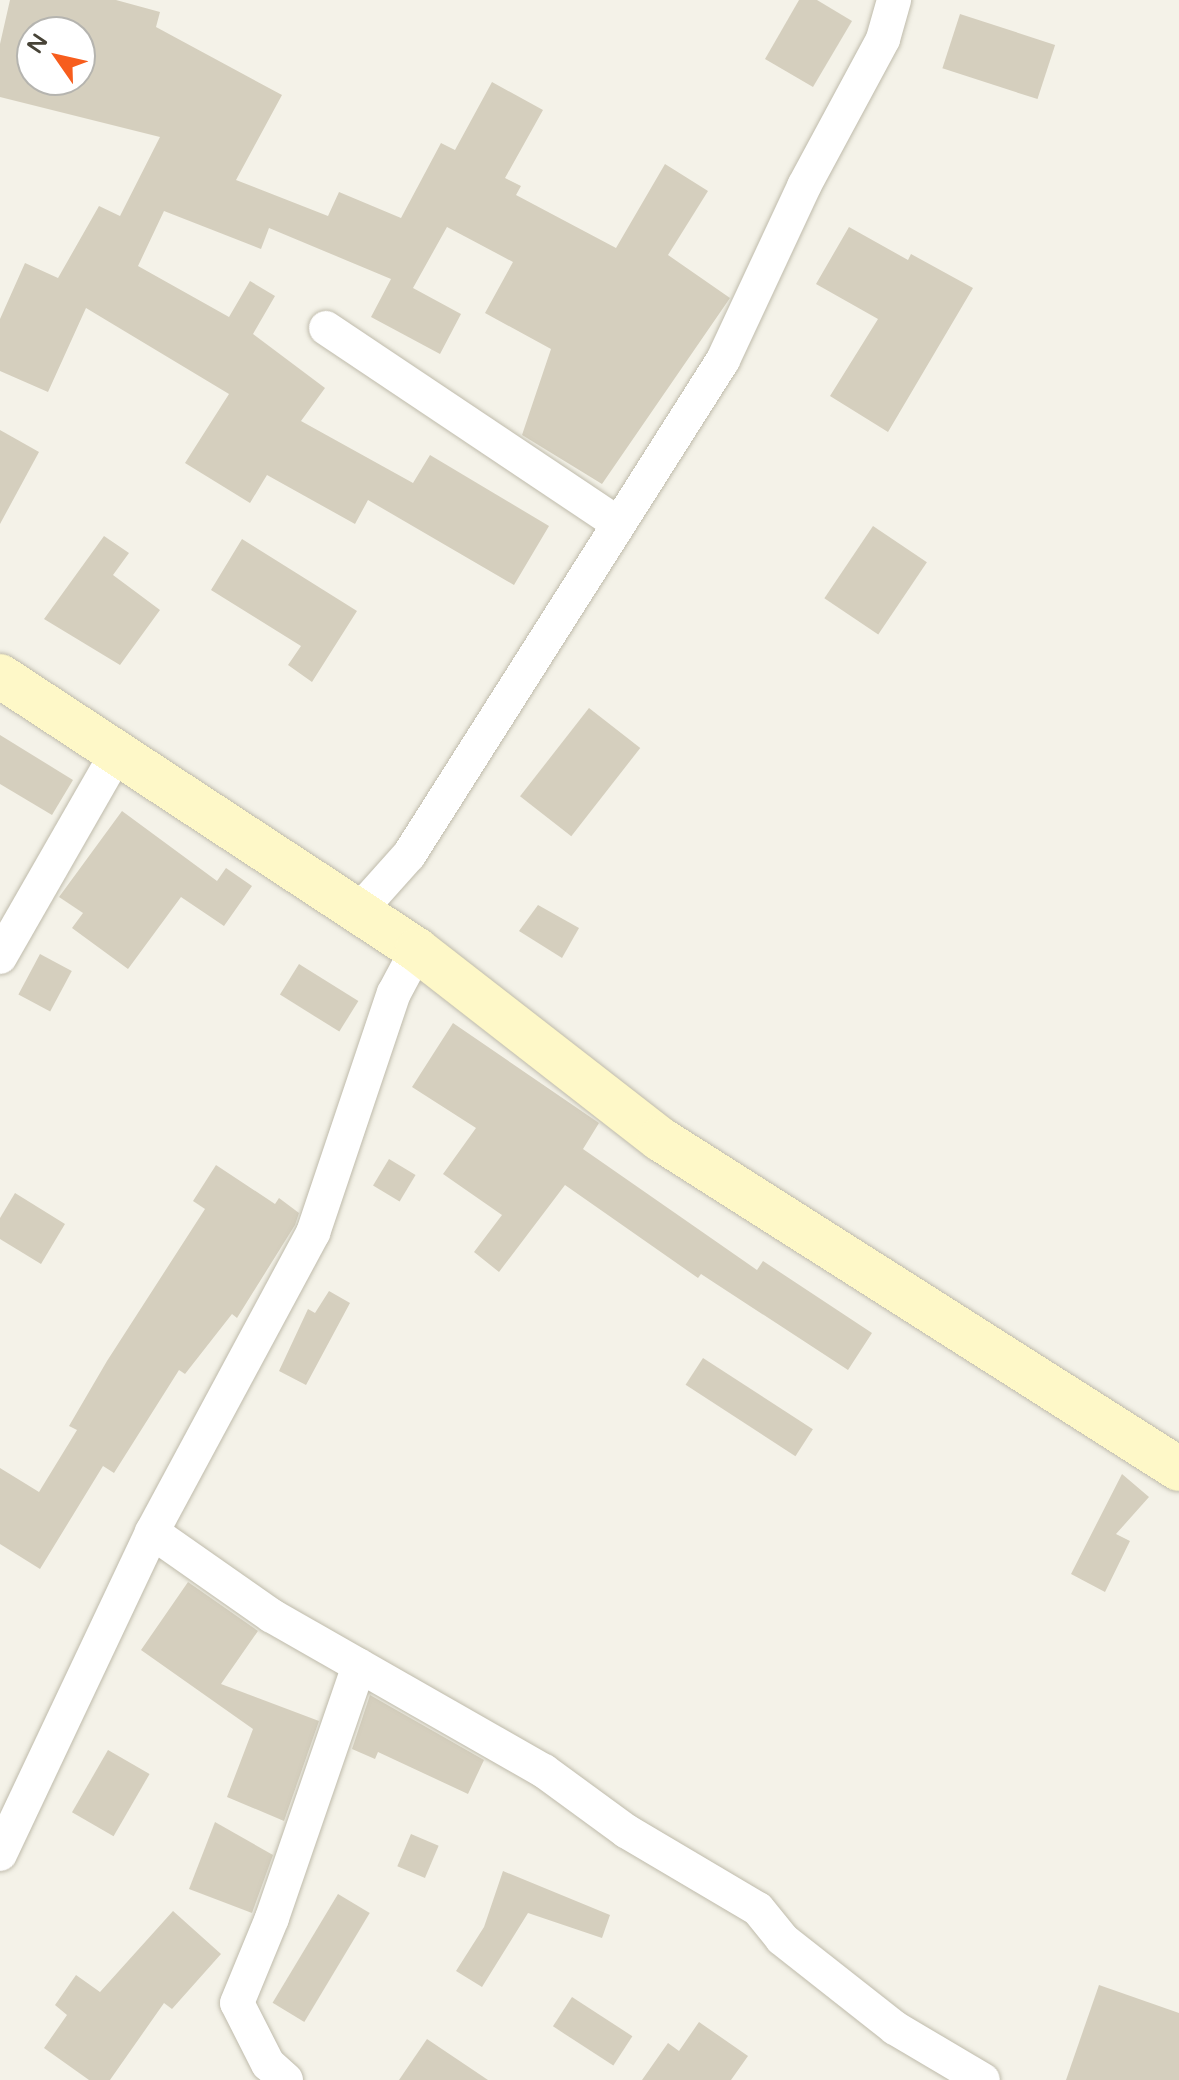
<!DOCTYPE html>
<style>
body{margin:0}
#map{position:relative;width:1179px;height:2080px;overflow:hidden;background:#f4f2e8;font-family:"Varela Round",sans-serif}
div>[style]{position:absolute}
.building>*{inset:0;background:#d5cfbe;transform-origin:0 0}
.roads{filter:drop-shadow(0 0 2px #bfbbab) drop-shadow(0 0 2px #bfbbab)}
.street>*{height:34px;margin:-17px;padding:0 17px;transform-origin:17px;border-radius:17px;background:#fff}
.secondary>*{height:44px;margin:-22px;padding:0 22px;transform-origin:22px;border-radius:22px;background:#fef8c8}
span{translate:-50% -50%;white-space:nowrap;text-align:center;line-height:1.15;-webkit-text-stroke:7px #fff;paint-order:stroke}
.north{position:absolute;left:16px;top:16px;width:80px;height:80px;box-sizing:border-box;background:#fff;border:2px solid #b5b4af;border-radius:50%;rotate:304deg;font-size:22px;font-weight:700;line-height:32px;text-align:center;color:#474337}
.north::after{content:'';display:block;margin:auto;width:28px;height:36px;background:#f75d1d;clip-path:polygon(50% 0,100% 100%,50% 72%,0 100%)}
</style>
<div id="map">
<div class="building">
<i style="clip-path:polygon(evenodd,10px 0,116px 0,160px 12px,156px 27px,282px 95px,236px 180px,328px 216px,339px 192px,401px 218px,441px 143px,455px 150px,492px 82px,543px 110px,505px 178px,521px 186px,516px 195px,616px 248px,665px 164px,708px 191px,668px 255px,730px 298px,602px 484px,522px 435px,551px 349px,485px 313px,513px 262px,447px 227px,413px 288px,461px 314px,440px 354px,371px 317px,391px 279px,269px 228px,261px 249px,164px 211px,138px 266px,229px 317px,250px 281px,275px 296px,253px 334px,325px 388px,301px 421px,413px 483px,430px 455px,549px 526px,514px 585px,368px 500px,355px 524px,267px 475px,250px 503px,185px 463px,229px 394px,86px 308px,48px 392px,0 371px,0 319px,25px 263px,58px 278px,99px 206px,120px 216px,160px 137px,0 97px,0 44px,10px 0,32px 32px,80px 32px,80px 80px,32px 80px,32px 32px)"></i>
<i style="clip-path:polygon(799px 0,817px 0,852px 21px,813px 87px,765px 59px)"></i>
<i style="left:960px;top:14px;width:100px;height:57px;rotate:18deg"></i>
<i style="clip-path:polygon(849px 227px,908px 260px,911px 254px,973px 288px,888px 432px,830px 396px,878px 319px,816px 284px)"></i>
<i style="clip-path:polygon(0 430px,39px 452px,0 524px)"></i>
<i style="left:873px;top:526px;width:65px;height:87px;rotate:34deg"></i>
<i style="clip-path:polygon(104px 536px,129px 553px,113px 575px,160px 610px,120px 665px,44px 619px)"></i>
<i style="clip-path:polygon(242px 539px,357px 611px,312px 682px,288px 665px,301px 646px,211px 590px)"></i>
<i style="left:589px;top:708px;width:65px;height:112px;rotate:38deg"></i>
<i style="clip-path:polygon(0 735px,73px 780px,52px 815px,0 784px)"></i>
<i style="clip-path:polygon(122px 811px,217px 881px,226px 868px,252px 886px,224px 926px,181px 897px,128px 969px,72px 928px,83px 913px,59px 897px)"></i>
<i style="clip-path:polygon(538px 905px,579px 928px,562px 958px,519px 931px)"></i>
<i style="left:40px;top:954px;width:36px;height:46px;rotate:28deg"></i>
<i style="left:299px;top:964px;width:70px;height:36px;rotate:32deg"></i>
<i style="clip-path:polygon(453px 1023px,599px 1123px,583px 1149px,757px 1270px,763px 1261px,872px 1333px,848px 1370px,701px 1274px,698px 1278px,565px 1185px,499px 1272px,474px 1252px,502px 1215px,443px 1174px,476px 1128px,412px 1087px)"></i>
<i style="left:389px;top:1159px;width:31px;height:31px;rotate:31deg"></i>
<i style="clip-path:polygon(216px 1165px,275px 1204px,279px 1198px,299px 1213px,295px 1225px,237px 1318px,232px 1314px,185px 1374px,179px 1370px,114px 1473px,103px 1466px,40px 1569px,0 1544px,0 1468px,39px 1492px,77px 1430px,69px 1426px,107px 1361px,205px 1209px,193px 1201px)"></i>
<i style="clip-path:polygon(15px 1193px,65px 1224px,41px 1264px,0 1239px,0 1218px)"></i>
<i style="clip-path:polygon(329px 1291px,350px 1303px,306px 1385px,279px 1371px,308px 1309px,315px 1313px)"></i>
<i style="left:703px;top:1358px;width:131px;height:32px;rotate:33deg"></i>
<i style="clip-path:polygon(1122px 1474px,1149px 1497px,1116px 1534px,1130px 1541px,1105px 1592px,1071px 1574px)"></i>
<i style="clip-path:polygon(188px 1582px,258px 1631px,221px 1684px,319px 1721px,284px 1821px,227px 1797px,253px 1729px,141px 1650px)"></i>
<i style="clip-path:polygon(370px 1695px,484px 1760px,468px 1794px,378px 1752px,375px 1759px,352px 1749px)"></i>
<i style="left:108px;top:1750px;width:48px;height:72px;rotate:30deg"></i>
<i style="clip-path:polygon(215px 1822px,273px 1855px,252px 1913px,189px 1889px)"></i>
<i style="left:411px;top:1834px;width:30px;height:35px;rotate:23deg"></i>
<i style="clip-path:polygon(503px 1871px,610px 1915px,602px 1938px,528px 1913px,482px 1987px,456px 1971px,484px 1927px)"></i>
<i style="left:338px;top:1894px;width:37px;height:127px;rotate:31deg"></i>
<i style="clip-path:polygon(173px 1911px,221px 1954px,172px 2009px,164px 2003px,110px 2080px,89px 2080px,44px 2048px,67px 2015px,55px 2005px,76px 1975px,100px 1992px)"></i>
<i style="clip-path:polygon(1099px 1985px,1179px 2013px,1179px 2080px,1066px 2080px)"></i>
<i style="left:572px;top:1997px;width:72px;height:35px;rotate:33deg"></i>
<i style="clip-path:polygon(699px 2022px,748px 2056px,731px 2080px,642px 2080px,668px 2043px,679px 2051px)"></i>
<i style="clip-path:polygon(427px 2039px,488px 2080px,399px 2080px)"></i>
</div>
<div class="roads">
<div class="street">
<i style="left:326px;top:328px;width:349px;rotate:33.8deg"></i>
<i style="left:358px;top:912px;width:76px;rotate:-48.2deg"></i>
<i style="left:409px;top:855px;width:586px;rotate:-57.61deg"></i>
<i style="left:723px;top:360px;width:192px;rotate:-65deg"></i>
<i style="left:804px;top:186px;width:167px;rotate:-61.7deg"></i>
<i style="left:883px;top:39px;width:41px;rotate:-74.2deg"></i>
<i style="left:0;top:957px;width:237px;rotate:-60.2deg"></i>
<i style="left:152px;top:1532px;width:146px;rotate:35deg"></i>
<i style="left:272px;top:1616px;width:313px;rotate:29.7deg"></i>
<i style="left:544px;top:1771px;width:102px;rotate:36.2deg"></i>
<i style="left:626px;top:1831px;width:153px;rotate:30.6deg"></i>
<i style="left:758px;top:1909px;width:38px;rotate:51deg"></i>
<i style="left:782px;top:1939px;width:144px;rotate:38.2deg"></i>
<i style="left:895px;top:2028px;width:102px;rotate:30.6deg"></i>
<i style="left:0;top:1854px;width:356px;rotate:-64.7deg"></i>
<i style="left:152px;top:1532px;width:340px;rotate:-61.7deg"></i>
<i style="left:313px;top:1233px;width:253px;rotate:-71.4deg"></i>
<i style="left:394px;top:993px;width:49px;rotate:-61.9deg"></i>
<i style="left:286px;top:2080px;width:24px;rotate:-138deg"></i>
<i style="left:268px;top:2064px;width:68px;rotate:-116.9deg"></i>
<i style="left:237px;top:2003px;width:92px;rotate:-67.6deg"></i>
<i style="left:272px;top:1918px;width:267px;rotate:-71deg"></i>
</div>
<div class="secondary">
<i style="left:0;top:676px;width:499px;rotate:33.3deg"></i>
<i style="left:417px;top:950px;width:308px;rotate:37.9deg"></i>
<i style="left:660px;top:1139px;width:615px;rotate:32.45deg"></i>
</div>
</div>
<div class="north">N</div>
</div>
